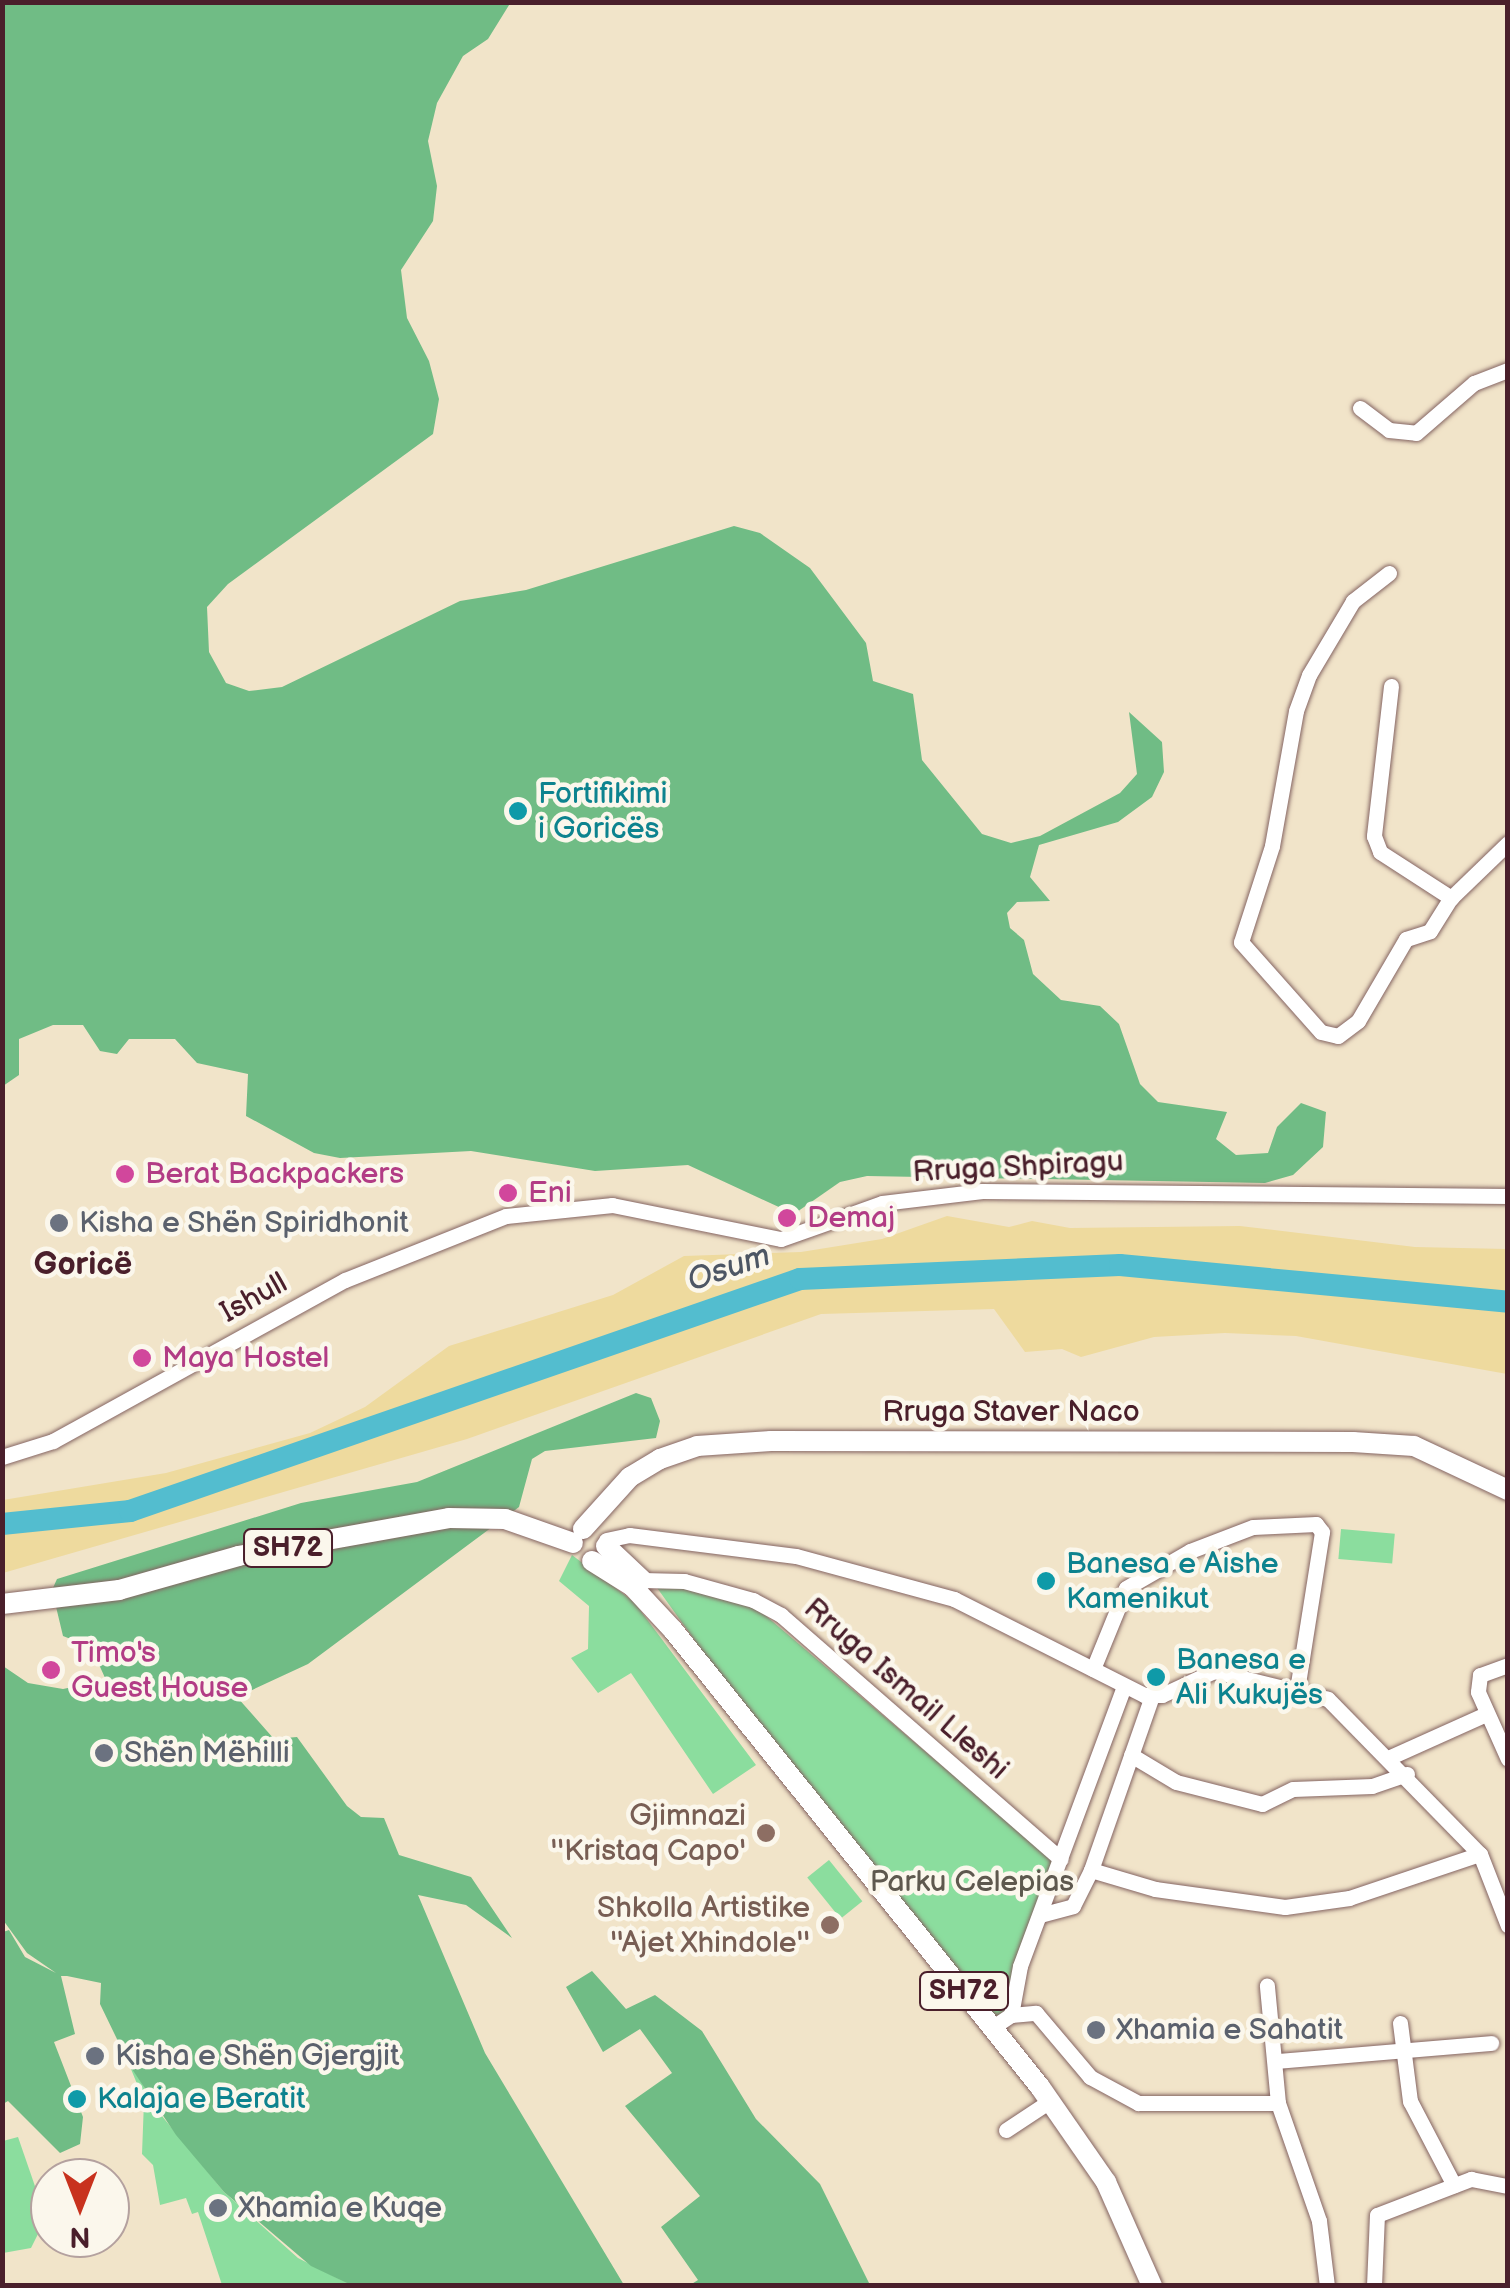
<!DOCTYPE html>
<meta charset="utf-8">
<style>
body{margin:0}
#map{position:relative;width:1510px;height:2288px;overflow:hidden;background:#f1e4c9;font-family:"Balsamiq Sans",sans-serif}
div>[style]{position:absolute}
.green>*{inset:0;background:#8bdd9e;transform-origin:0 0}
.forest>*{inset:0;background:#70bc85}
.sand>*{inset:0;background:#eeda9e}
.river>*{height:22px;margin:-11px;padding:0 11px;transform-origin:11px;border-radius:11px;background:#53bdcf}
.roads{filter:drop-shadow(0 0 2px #846462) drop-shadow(0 0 2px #846462)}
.minor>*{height:15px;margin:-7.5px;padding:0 7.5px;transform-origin:7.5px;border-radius:7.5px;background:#fff}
.major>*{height:20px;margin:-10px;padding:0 10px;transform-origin:10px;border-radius:10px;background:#fff}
.dots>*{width:28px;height:28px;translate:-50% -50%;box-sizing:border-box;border:5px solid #fbf7ec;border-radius:50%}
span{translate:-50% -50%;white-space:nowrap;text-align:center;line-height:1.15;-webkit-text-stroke:9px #fbf7ec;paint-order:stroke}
.shield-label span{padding:2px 8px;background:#fbf7ec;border:2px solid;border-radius:8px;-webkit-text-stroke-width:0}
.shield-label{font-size:28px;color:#4a1f2b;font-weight:700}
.culture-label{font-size:30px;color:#0d838f}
.left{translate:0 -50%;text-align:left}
.street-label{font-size:30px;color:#4a1f2b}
.hotel-label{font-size:30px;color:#b23c85}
.worship-label{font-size:30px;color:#5b616d}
.education-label{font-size:30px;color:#785e54}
.right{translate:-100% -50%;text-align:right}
.park-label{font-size:30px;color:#5e584e}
.neighbourhood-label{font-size:32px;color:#4a1f2b;font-weight:700}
.water-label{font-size:32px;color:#4d5664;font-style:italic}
.frame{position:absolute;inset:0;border:5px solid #4a1f2b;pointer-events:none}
.north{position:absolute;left:30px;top:2158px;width:100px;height:100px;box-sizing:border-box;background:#fbf7ec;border:2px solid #b4a19f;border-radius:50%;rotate:180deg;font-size:28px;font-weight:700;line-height:40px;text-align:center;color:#4a1f2b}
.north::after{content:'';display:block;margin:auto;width:35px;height:45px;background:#c8321e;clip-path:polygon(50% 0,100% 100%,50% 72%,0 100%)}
</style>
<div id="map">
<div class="green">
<i style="left:1341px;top:1529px;width:54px;height:30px;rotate:5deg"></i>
<i style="clip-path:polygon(572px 1555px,634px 1602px,756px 1765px,713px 1794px,631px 1673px,598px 1693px,571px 1658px,588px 1649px,589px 1606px,559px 1581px)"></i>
<i style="clip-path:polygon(655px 1585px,683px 1586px,758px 1609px,1055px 1862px,1009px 1984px,1006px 2010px,994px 2020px,751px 1719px)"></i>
<i style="left:829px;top:1860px;width:53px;height:28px;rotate:51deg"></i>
<i style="clip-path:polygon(122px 2047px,157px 2110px,224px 2192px,298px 2258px,351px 2285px,222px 2285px,198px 2212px,192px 2214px,186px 2198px,160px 2205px,153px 2165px,142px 2154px,144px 2101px)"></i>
<i style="clip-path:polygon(18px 2137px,46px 2218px,31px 2248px,3px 2253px,3px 2141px)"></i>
</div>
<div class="forest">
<i style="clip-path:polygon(511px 2px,488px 39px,463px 56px,437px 103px,428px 141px,437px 186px,433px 221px,401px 270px,407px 318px,429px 361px,439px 399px,433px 434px,228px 584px,207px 607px,209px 652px,226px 683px,249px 691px,282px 687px,460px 601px,526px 590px,734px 526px,760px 533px,810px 568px,866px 643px,873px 681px,913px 694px,922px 760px,982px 834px,1011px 843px,1040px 836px,1120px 793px,1137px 774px,1129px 712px,1162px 742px,1164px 772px,1152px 797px,1118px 822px,1039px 845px,1030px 877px,1050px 901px,1017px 902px,1007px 913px,1010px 928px,1024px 940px,1033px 974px,1061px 1000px,1100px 1006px,1119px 1024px,1140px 1084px,1158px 1102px,1227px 1112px,1216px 1139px,1236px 1155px,1268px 1153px,1277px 1127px,1301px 1103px,1326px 1112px,1323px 1147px,1293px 1175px,1265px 1183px,867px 1176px,840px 1182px,794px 1214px,688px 1165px,595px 1171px,471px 1151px,340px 1158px,314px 1153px,246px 1116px,248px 1074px,197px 1063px,175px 1039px,129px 1039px,117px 1054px,100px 1051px,83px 1025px,53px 1025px,19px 1039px,19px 1075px,3px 1086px,3px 3px)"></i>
<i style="clip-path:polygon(636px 1393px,651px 1398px,660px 1421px,656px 1438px,545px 1451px,532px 1459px,519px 1507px,308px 1664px,237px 1697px,274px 1739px,297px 1737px,347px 1806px,361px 1817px,384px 1818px,399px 1855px,471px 1877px,512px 1938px,466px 1905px,418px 1895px,485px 2053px,624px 2285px,351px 2285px,311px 2266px,224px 2192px,176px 2135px,130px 2066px,100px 2004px,101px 1983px,67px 1976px,61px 1976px,75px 2034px,54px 2042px,83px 2117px,80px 2144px,60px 2153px,8px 2101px,3px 2104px,3px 1932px,9px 1930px,25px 1957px,56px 1973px,27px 1953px,3px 1920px,3px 1666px,28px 1683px,63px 1689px,106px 1680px,91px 1647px,63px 1636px,52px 1590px,57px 1579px,301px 1503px,417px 1482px)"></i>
<i style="clip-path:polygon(592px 1971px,626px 2009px,655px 1995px,702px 2031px,756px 2119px,820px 2184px,870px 2285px,690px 2285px,698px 2280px,661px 2227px,700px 2196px,625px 2106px,672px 2073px,640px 2029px,603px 2052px,566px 1987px)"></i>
</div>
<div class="sand">
<i style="clip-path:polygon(947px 1216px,1009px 1227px,1032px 1221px,1070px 1228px,1240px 1226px,1415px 1247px,1507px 1249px,1507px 1374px,1296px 1336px,1225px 1333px,1154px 1337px,1081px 1357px,1062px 1349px,1025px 1352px,994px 1309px,821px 1314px,467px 1439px,3px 1573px,3px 1500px,166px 1473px,310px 1433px,365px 1407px,449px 1346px,613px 1295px,684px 1256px,801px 1252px,882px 1239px)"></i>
</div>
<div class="river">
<i style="left:2px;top:1524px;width:129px;rotate:-5.8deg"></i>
<i style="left:130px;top:1511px;width:709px;rotate:-19.1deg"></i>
<i style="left:800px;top:1279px;width:320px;rotate:-2.5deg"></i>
<i style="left:1120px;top:1265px;width:390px;rotate:5.4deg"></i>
</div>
<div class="roads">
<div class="minor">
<i style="left:1360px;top:408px;width:36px;rotate:37deg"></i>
<i style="left:1389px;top:430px;width:27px;rotate:6deg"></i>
<i style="left:1416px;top:433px;width:77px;rotate:-40.8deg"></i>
<i style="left:1474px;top:383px;width:36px;rotate:-21deg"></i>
<i style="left:1389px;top:573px;width:46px;rotate:142.1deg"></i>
<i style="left:1353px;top:601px;width:86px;rotate:120.7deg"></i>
<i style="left:1309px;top:675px;width:38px;rotate:110deg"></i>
<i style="left:1296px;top:711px;width:137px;rotate:100.1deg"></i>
<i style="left:1272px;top:846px;width:101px;rotate:107.9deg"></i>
<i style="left:1241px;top:942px;width:120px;rotate:48.4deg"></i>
<i style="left:1321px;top:1032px;width:17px;rotate:13deg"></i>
<i style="left:1338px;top:1036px;width:25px;rotate:-37deg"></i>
<i style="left:1358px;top:1021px;width:95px;rotate:-59.7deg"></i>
<i style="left:1406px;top:939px;width:25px;rotate:-18deg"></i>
<i style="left:1430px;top:931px;width:39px;rotate:-58deg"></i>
<i style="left:1391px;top:686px;width:151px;rotate:96.5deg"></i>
<i style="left:1374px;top:836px;width:17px;rotate:69deg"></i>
<i style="left:1380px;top:852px;width:85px;rotate:32.9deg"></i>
<i style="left:1451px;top:898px;width:79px;rotate:-44deg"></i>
<i style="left:2px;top:1457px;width:53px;rotate:-17.4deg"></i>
<i style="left:53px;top:1441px;width:333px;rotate:-28.9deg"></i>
<i style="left:345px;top:1280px;width:173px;rotate:-21.7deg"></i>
<i style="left:506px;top:1216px;width:107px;rotate:-5.9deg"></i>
<i style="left:612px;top:1205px;width:172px;rotate:11.4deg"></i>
<i style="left:781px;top:1239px;width:107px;rotate:-19.6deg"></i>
<i style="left:882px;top:1203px;width:101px;rotate:-6.8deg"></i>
<i style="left:982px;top:1191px;width:526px;rotate:0.54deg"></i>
<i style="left:606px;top:1540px;width:24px;rotate:-12deg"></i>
<i style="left:629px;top:1535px;width:168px;rotate:7.2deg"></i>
<i style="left:796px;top:1556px;width:164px;rotate:15.2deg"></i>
<i style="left:954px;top:1599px;width:213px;rotate:26.8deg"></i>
<i style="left:1144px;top:1695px;width:18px"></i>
<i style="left:1162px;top:1695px;width:57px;rotate:-24.8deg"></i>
<i style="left:1214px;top:1671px;width:117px;rotate:13.8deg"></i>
<i style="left:1328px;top:1699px;width:217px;rotate:45.6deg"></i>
<i style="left:1480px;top:1854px;width:77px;rotate:68.7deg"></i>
<i style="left:642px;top:1580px;width:42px;rotate:1.4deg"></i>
<i style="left:684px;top:1581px;width:72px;rotate:15.4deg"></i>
<i style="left:753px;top:1600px;width:32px;rotate:28deg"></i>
<i style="left:781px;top:1615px;width:371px;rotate:41.1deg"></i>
<i style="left:1508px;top:1665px;width:30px;rotate:160deg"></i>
<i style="left:1480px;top:1675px;width:17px;rotate:97deg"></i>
<i style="left:1478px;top:1692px;width:73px;rotate:65.9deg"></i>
<i style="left:1093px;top:1669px;width:87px;rotate:-67.8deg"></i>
<i style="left:1126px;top:1588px;width:74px;rotate:-30deg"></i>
<i style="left:1190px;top:1551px;width:67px;rotate:-20.9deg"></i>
<i style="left:1253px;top:1527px;width:63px;rotate:-2.7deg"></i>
<i style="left:1316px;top:1524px;width:10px;rotate:53deg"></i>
<i style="left:1322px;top:1532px;width:159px;rotate:99deg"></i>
<i style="left:1131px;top:1755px;width:52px;rotate:31deg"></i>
<i style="left:1176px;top:1782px;width:89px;rotate:14.3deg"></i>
<i style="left:1262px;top:1804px;width:34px;rotate:-26deg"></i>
<i style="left:1293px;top:1789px;width:79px;rotate:-2.2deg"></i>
<i style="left:1372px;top:1786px;width:37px;rotate:-19deg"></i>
<i style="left:1388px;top:1758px;width:107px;rotate:-24.2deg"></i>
<i style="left:1091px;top:1870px;width:184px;rotate:-70.7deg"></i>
<i style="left:1040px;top:1915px;width:34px;rotate:-15deg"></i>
<i style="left:1073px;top:1906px;width:40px;rotate:-63.4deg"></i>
<i style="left:1091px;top:1870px;width:67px;rotate:16.5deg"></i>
<i style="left:1155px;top:1889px;width:131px;rotate:7.9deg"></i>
<i style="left:1285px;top:1907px;width:65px;rotate:-8deg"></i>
<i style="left:1349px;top:1898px;width:138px;rotate:-18.6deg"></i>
<i style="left:1011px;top:2015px;width:50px;rotate:-79.6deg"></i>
<i style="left:1020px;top:1966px;width:298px;rotate:-69.6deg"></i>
<i style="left:1400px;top:2023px;width:79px;rotate:82.7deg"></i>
<i style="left:1410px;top:2101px;width:95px;rotate:62.4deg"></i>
<i style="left:993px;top:2027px;width:22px;rotate:-34deg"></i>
<i style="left:1011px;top:2015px;width:25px;rotate:-5deg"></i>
<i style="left:1036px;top:2013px;width:84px;rotate:49.8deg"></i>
<i style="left:1090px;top:2077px;width:55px;rotate:28.4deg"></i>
<i style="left:1138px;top:2103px;width:140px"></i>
<i style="left:1278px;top:2103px;width:118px;rotate:-95.4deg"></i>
<i style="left:1277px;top:2061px;width:215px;rotate:-4.8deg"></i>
<i style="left:1278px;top:2103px;width:125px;rotate:70.8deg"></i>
<i style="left:1319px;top:2221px;width:65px;rotate:83deg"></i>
<i style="left:1006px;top:2130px;width:53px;rotate:-33.4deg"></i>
<i style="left:1374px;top:2286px;width:71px;rotate:-87.6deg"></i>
<i style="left:1377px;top:2215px;width:101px;rotate:-21deg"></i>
<i style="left:1471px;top:2179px;width:38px;rotate:11deg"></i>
</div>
<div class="major">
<i style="left:583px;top:1529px;width:70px;rotate:-47.9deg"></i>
<i style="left:630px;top:1477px;width:35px;rotate:-31deg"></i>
<i style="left:660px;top:1459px;width:39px;rotate:-19deg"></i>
<i style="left:697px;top:1446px;width:74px;rotate:-3.9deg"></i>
<i style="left:771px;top:1441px;width:582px;rotate:0.1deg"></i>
<i style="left:1353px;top:1442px;width:61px;rotate:3.8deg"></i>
<i style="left:1414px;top:1446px;width:104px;rotate:25.1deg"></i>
<i style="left:606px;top:1546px;width:50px;rotate:43.4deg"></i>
<i style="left:592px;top:1561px;width:47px;rotate:32deg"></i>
<i style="left:632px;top:1586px;width:60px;rotate:47deg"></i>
<i style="left:673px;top:1630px;width:586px;rotate:51.23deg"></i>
<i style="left:1040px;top:2087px;width:116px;rotate:55.2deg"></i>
<i style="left:1106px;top:2182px;width:114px;rotate:66.1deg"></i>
<i style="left:2px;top:1604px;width:118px;rotate:-6.8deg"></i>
<i style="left:119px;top:1590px;width:124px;rotate:-15.9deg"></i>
<i style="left:238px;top:1556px;width:214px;rotate:-10.2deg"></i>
<i style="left:449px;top:1518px;width:56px;rotate:1deg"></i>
<i style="left:505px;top:1519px;width:72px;rotate:19.4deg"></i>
</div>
</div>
<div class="dots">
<i style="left:518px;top:811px;background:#0f9aa8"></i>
<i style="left:125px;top:1174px;background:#d1479c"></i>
<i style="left:508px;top:1193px;background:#d1479c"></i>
<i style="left:787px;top:1218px;background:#d1479c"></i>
<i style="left:59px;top:1223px;background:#6b7280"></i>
<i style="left:142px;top:1358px;background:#d1479c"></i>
<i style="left:1046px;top:1581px;background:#0f9aa8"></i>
<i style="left:51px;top:1670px;background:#d1479c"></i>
<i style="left:1156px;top:1677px;background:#0f9aa8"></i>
<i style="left:104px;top:1753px;background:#6b7280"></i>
<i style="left:766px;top:1833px;background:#8d6e63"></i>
<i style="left:830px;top:1925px;background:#8d6e63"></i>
<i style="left:1096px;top:2030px;background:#6b7280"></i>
<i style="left:95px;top:2056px;background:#6b7280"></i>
<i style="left:77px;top:2099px;background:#0f9aa8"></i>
<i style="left:218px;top:2208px;background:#6b7280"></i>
</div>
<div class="shield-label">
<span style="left:288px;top:1548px">SH72</span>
<span style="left:964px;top:1991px">SH72</span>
</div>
<div class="culture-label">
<span class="left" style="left:538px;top:811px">Fortifikimi<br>i Goricës</span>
<span class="left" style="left:1066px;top:1581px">Banesa e Aishe<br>Kamenikut</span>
<span class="left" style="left:1176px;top:1677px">Banesa e<br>Ali Kukujës</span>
<span class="left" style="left:97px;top:2099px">Kalaja e Beratit</span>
</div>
<div class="street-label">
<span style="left:1018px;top:1167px;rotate:-3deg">Rruga Shpiragu</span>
<span style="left:254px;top:1298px;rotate:-29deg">Ishull</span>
<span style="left:1011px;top:1412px">Rruga Staver Naco</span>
<span style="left:906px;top:1689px;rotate:41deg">Rruga Ismail Lleshi</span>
</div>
<div class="hotel-label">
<span class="left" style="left:145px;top:1174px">Berat Backpackers</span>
<span class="left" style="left:528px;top:1193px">Eni</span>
<span class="left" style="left:807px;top:1218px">Demaj</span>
<span class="left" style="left:162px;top:1358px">Maya Hostel</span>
<span class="left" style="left:71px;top:1670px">Timo's<br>Guest House</span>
</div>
<div class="worship-label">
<span class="left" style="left:79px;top:1223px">Kisha e Shën Spiridhonit</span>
<span class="left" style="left:124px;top:1753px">Shën Mëhilli</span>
<span class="left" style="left:1116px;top:2030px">Xhamia e Sahatit</span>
<span class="left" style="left:115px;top:2056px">Kisha e Shën Gjergjit</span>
<span class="left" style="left:238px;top:2208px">Xhamia e Kuqe</span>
</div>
<div class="education-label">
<span class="right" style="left:746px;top:1833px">Gjimnazi<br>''Kristaq Capo'</span>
<span class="right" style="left:810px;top:1925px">Shkolla Artistike<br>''Ajet Xhindole''</span>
</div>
<div class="park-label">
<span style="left:972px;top:1882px">Parku Celepias</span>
</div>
<div class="neighbourhood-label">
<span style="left:83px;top:1265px">Goricë</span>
</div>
<div class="water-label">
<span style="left:729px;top:1269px;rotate:-19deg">Osum</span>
</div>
<div class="frame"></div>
<div class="north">N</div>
</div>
